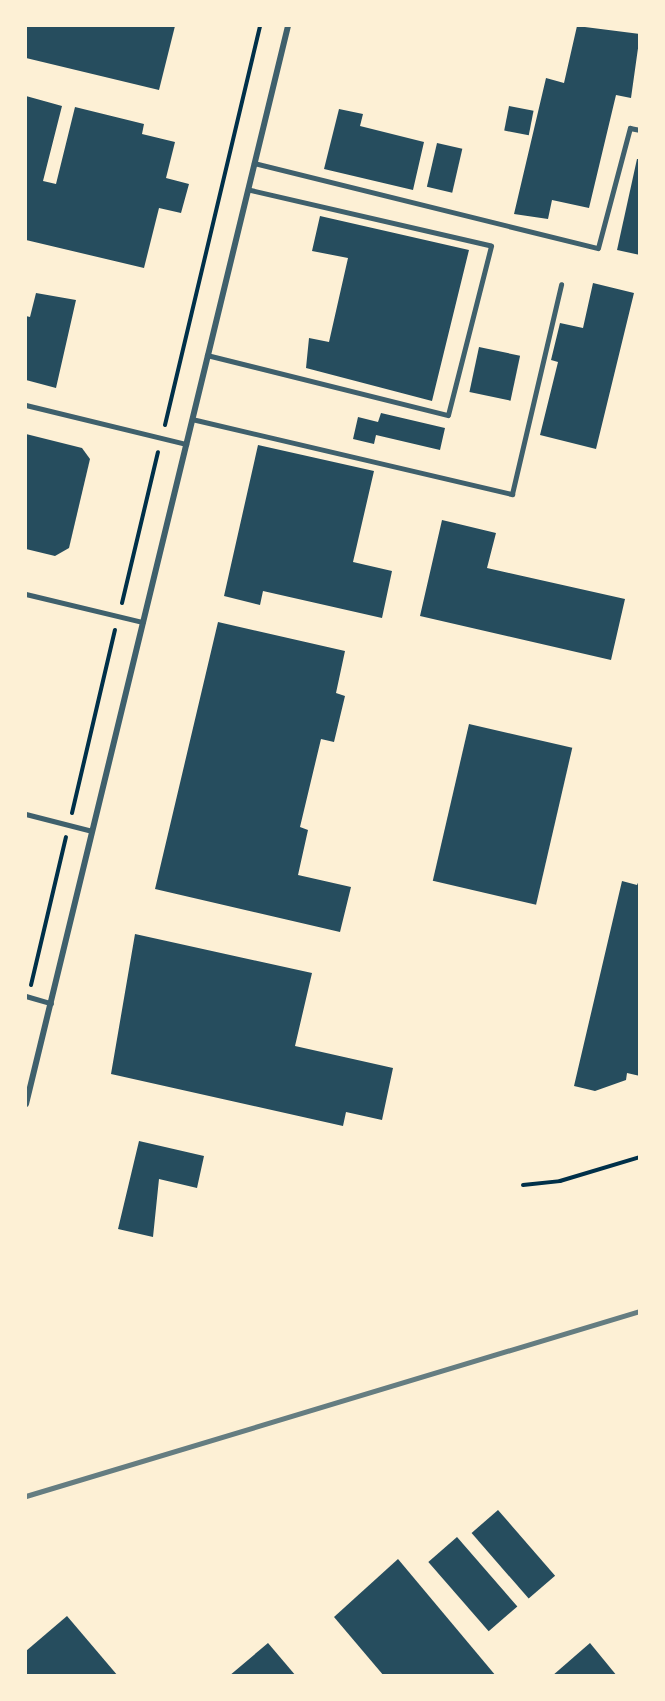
<!DOCTYPE html>
<style>
body{margin:0}
#map{position:relative;width:665px;height:1701px;overflow:hidden;background:#fdf0d5;font-family:Inter,sans-serif}
div>[style]{position:absolute}
.building>*{inset:0;background:#264d5e;transform-origin:0 0}
.path>*{height:4px;margin:-2px;padding:0 2px;transform-origin:2px;border-radius:2px;background:#003049}
.service>*{height:4.5px;margin:-2.25px;padding:0 2.25px;transform-origin:2.25px;border-radius:2.25px;background:#3f606c}
.minor>*{height:6px;margin:-3px;padding:0 3px;transform-origin:3px;border-radius:3px;background:#3f606c}
.rail>*{height:4.5px;margin:-2.25px;padding:0 2.25px;transform-origin:2.25px;border-radius:2.25px;background:#657d81}
span{translate:-50% -50%;white-space:nowrap;text-align:center;line-height:1.15;-webkit-text-stroke:4.5px #fdf0d5;paint-order:stroke}
.frame{position:absolute;inset:0;border:27px solid #fdf0d5;pointer-events:none}
</style>
<div id="map">
<div class="building">
<i style="clip-path:polygon(26px 26px,175px 26px,159px 90px,26px 58px)"></i>
<i style="clip-path:polygon(577px 26px,640px 34px,631px 98px,616px 95px,589px 208px,552px 200px,548px 219px,514px 214px,546px 78px,564px 83px)"></i>
<i style="clip-path:polygon(26px 96px,62px 106px,43px 181px,56px 184px,75px 107px,144px 124px,142px 134px,175px 142px,166px 178px,189px 184px,181px 213px,159px 208px,144px 268px,26px 240px)"></i>
<i style="left:509px;top:106px;width:25px;height:25px;rotate:11deg"></i>
<i style="clip-path:polygon(339px 109px,363px 114px,360px 126px,424px 142px,413px 190px,324px 169px)"></i>
<i style="left:437px;top:143px;width:26px;height:45px;rotate:13deg"></i>
<i style="clip-path:polygon(637px 159px,640px 159px,640px 255px,617px 250px)"></i>
<i style="clip-path:polygon(320px 216px,469px 250px,432px 401px,306px 368px,309px 338px,329px 342px,348px 258px,312px 251px)"></i>
<i style="clip-path:polygon(593px 283px,634px 293px,596px 449px,540px 435px,558px 362px,551px 360px,560px 323px,583px 328px)"></i>
<i style="clip-path:polygon(36px 293px,76px 300px,56px 388px,26px 380px,26px 316px,30px 317px)"></i>
<i style="left:479px;top:347px;width:42px;height:46px;rotate:12deg"></i>
<i style="clip-path:polygon(381px 413px,445px 428px,440px 450px,376px 435px,374px 444px,353px 439px,358px 417px,378px 422px)"></i>
<i style="clip-path:polygon(26px 434px,82px 448px,90px 459px,69px 548px,55px 556px,26px 549px)"></i>
<i style="clip-path:polygon(258px 445px,374px 471px,353px 562px,392px 571px,382px 618px,263px 591px,260px 605px,224px 596px)"></i>
<i style="clip-path:polygon(442px 520px,496px 533px,487px 568px,625px 599px,611px 660px,420px 616px)"></i>
<i style="clip-path:polygon(218px 622px,345px 651px,336px 693px,345px 696px,334px 742px,321px 739px,300px 827px,308px 830px,298px 875px,351px 887px,340px 932px,155px 889px)"></i>
<i style="left:469px;top:724px;width:106px;height:161px;rotate:13deg"></i>
<i style="clip-path:polygon(640px 878px,640px 1076px,627px 1073px,626px 1080px,595px 1091px,574px 1086px,622px 881px,637px 885px)"></i>
<i style="clip-path:polygon(135px 934px,312px 973px,295px 1046px,393px 1068px,382px 1120px,346px 1112px,343px 1126px,111px 1074px)"></i>
<i style="clip-path:polygon(139px 1141px,204px 1156px,197px 1188px,159px 1179px,153px 1237px,118px 1229px)"></i>
<i style="left:498px;top:1510px;width:87px;height:35px;rotate:49deg"></i>
<i style="left:457px;top:1537px;width:92px;height:38px;rotate:49deg"></i>
<i style="clip-path:polygon(398px 1559px,496px 1676px,384px 1676px,334px 1617px)"></i>
<i style="clip-path:polygon(67px 1616px,118px 1676px,26px 1676px,26px 1651px)"></i>
<i style="clip-path:polygon(268px 1643px,296px 1676px,229px 1676px)"></i>
<i style="clip-path:polygon(590px 1643px,617px 1676px,552px 1676px)"></i>
</div>
<div class="path">
<i style="left:165px;top:425px;width:410px;rotate:-76.6deg"></i>
<i style="left:122px;top:603px;width:155px;rotate:-76.6deg"></i>
<i style="left:72px;top:813px;width:188px;rotate:-76.8deg"></i>
<i style="left:31px;top:985px;width:152px;rotate:-76.7deg"></i>
<i style="left:523px;top:1185px;width:37px;rotate:-6deg"></i>
<i style="left:560px;top:1181px;width:84px;rotate:-16.7deg"></i>
</div>
<div class="service">
<i style="left:254px;top:163px;width:354px;rotate:13.9deg"></i>
<i style="left:598px;top:248px;width:124px;rotate:-75.1deg"></i>
<i style="left:630px;top:128px;width:10px;rotate:11deg"></i>
<i style="left:207px;top:355px;width:248px;rotate:14deg"></i>
<i style="left:448px;top:415px;width:174px;rotate:-75.7deg"></i>
<i style="left:491px;top:246px;width:249px;rotate:-167deg"></i>
<i style="left:26px;top:405px;width:165px;rotate:13.7deg"></i>
<i style="left:192px;top:419px;width:329px;rotate:13.2deg"></i>
<i style="left:512px;top:494px;width:215px;rotate:-76.8deg"></i>
<i style="left:26px;top:594px;width:120px;rotate:13.5deg"></i>
<i style="left:26px;top:814px;width:68px;rotate:14.4deg"></i>
<i style="left:26px;top:996px;width:26px;rotate:16deg"></i>
</div>
<div class="minor">
<i style="left:26px;top:1104px;width:1109px;rotate:-76.34deg"></i>
</div>
<div class="rail">
<i style="left:26px;top:1496px;width:641px;rotate:-16.77deg"></i>
</div>
<div class="frame"></div>
</div>
